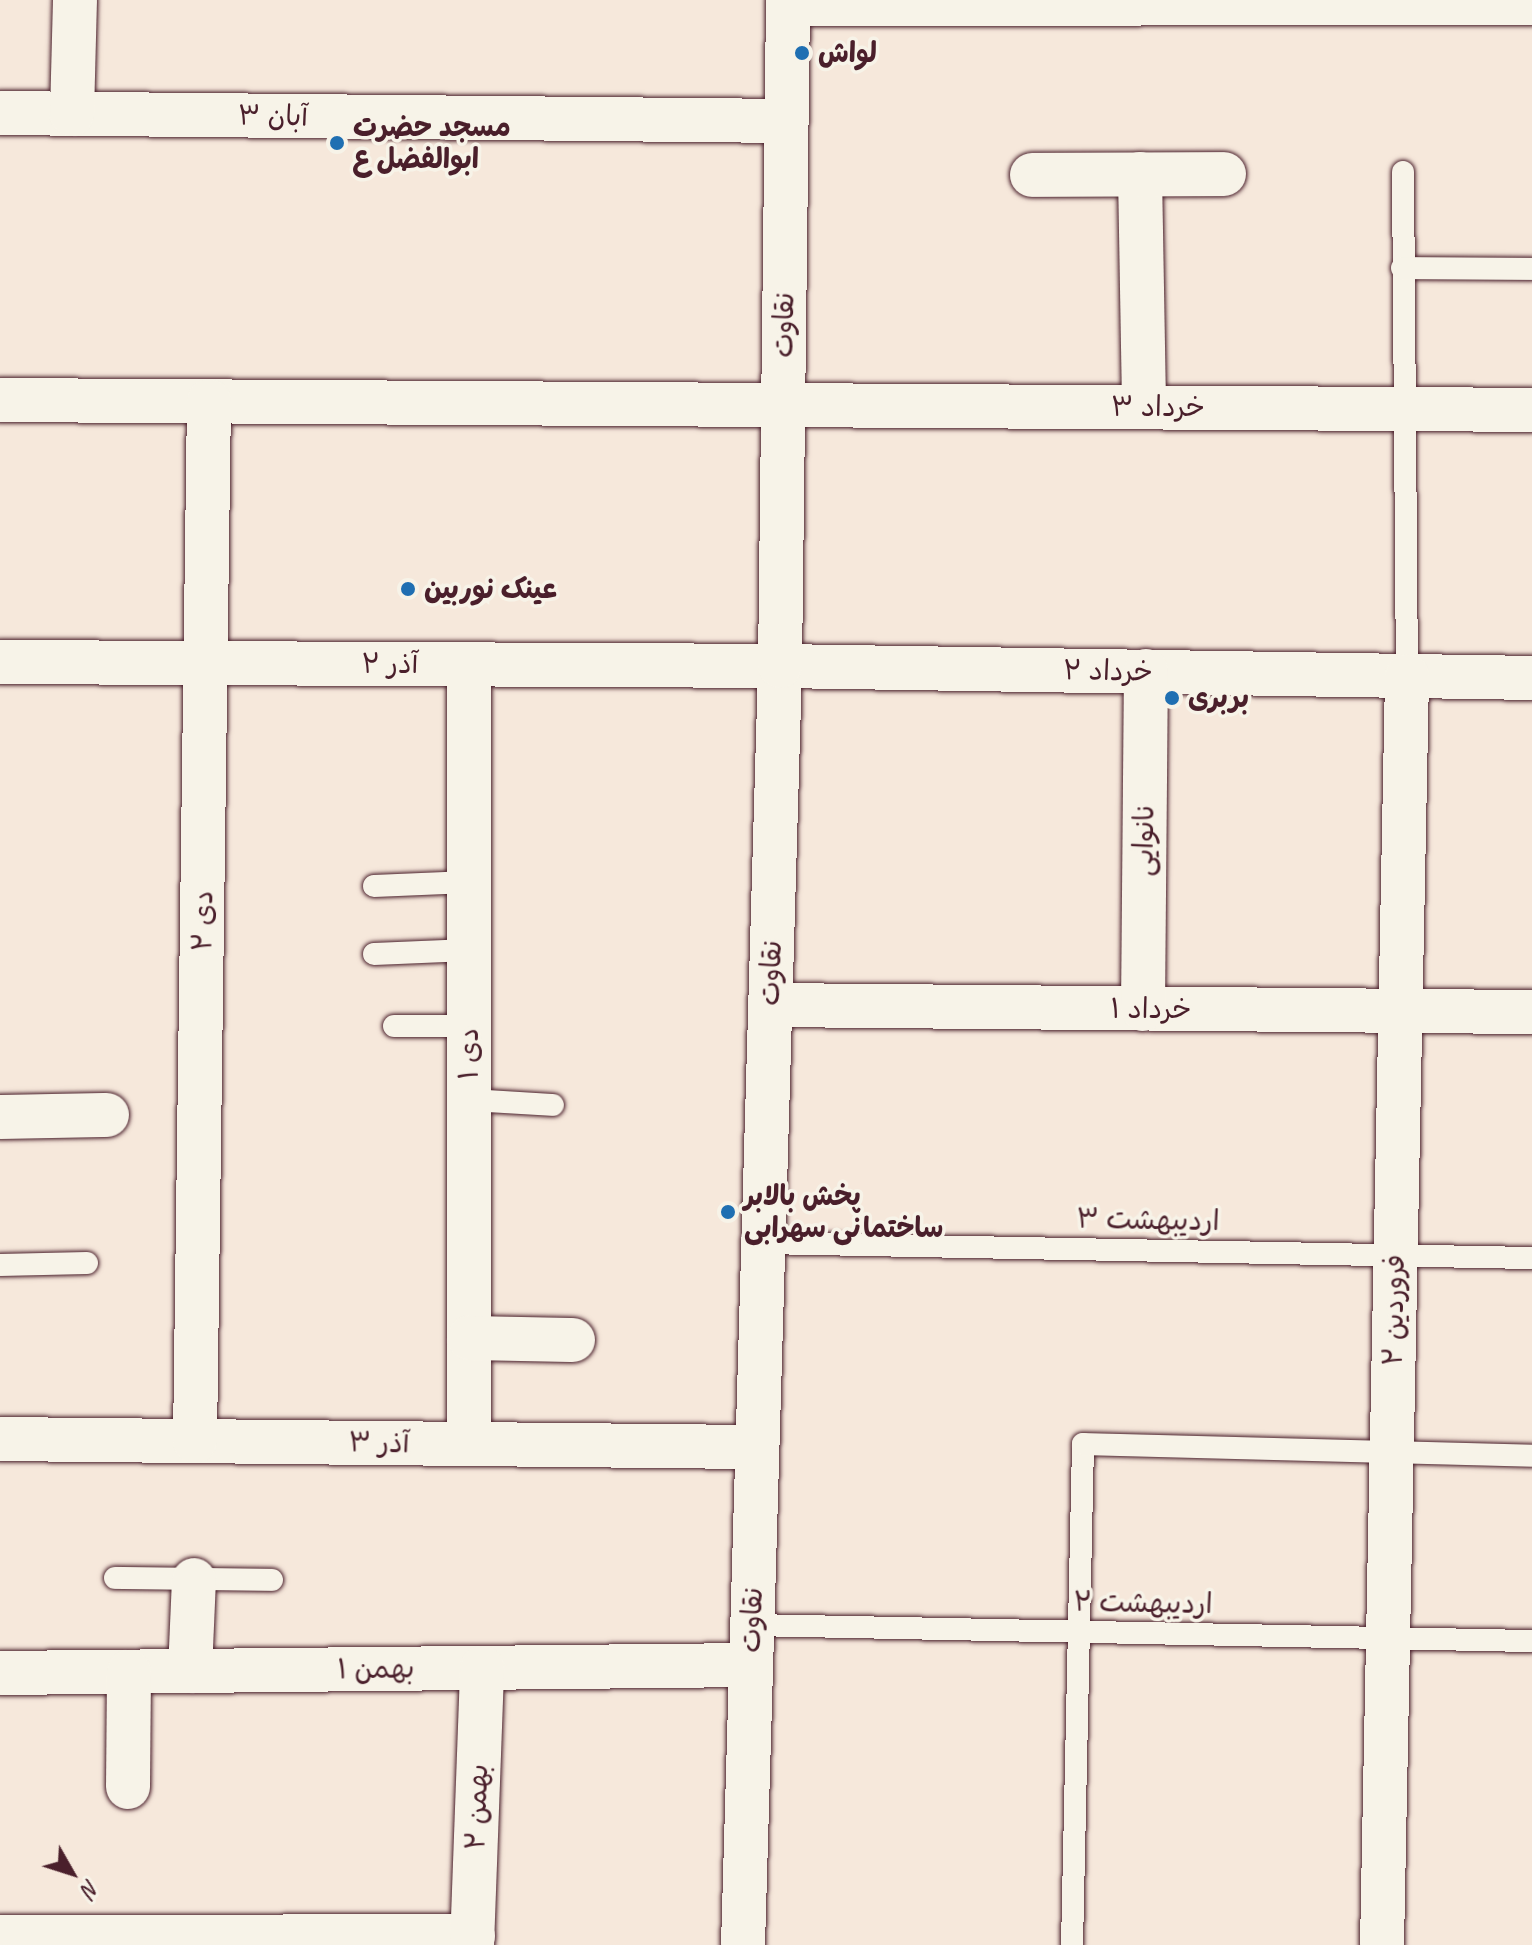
<!DOCTYPE html>
<meta charset="utf-8">
<style>
body{margin:0}
#map{position:relative;width:1532px;height:1945px;overflow:hidden;background:#f6e8db;font-family:Caveat,"Playpen Sans Arabic",sans-serif}
div>[style]{position:absolute}
.roads{filter:drop-shadow(0 0 2px #4a1f2b) drop-shadow(0 0 2px #4a1f2b)}
.service>*{height:22px;margin:-11px;padding:0 11px;transform-origin:11px;border-radius:11px;background:#f7f3e8}
.minor>*{height:44px;margin:-22px;padding:0 22px;transform-origin:22px;border-radius:22px;background:#f7f3e8}
.tertiary>*{height:44px;margin:-22px;padding:0 22px;transform-origin:22px;border-radius:22px;background:#f7f3e8}
.secondary>*{height:44px;margin:-22px;padding:0 22px;transform-origin:22px;border-radius:22px;background:#f7f3e8}
.dots>*{width:22px;height:22px;translate:-50% -50%;box-sizing:border-box;border:4px solid #f7f3e8;border-radius:50%}
span{translate:-50% -50%;white-space:nowrap;text-align:center;line-height:1.15;-webkit-text-stroke:7px #f7f3e8;paint-order:stroke}
.poi-label{font-size:28px;color:#4a1f2b;font-weight:700}
.left{translate:0 -50%;text-align:left}
.street-label{font-size:28px;color:#4a1f2b}
.north{position:absolute;left:32px;top:1833px;width:80px;height:80px;-webkit-text-stroke:6px #f7f3e8;paint-order:stroke;rotate:129deg;font-size:22px;font-weight:700;line-height:32px;text-align:center;color:#4a1f2b}
.north::after{content:'';display:block;margin:auto;width:28px;height:36px;background:#4a1f2b;clip-path:polygon(50% 0,100% 100%,50% 72%,0 100%)}
</style>
<div id="map">
<div class="roads">
<div class="service">
<i style="left:1403px;top:172px;width:504px;rotate:89.55deg"></i>
<i style="left:1402px;top:268px;width:130px;rotate:0.4deg"></i>
<i style="left:374px;top:886px;width:95px;rotate:-2.4deg"></i>
<i style="left:374px;top:954px;width:95px;rotate:-2.4deg"></i>
<i style="left:394px;top:1026px;width:75px"></i>
<i style="left:469px;top:1100px;width:84px;rotate:3.4deg"></i>
<i style="left:763px;top:1243px;width:769px;rotate:1.12deg"></i>
<i style="left:0;top:1265px;width:87px;rotate:-1.3deg"></i>
<i style="left:115px;top:1578px;width:157px;rotate:0.7deg"></i>
<i style="left:752px;top:1625px;width:780px;rotate:1.18deg"></i>
<i style="left:1072px;top:1945px;width:501px;rotate:-88.74deg"></i>
<i style="left:1083px;top:1444px;width:449px;rotate:1.5deg"></i>
</div>
<div class="minor">
<i style="left:788px;top:4px;width:744px;rotate:-0.08deg"></i>
<i style="left:0;top:113px;width:786px;rotate:0.58deg"></i>
<i style="left:72px;top:114px;width:114px;rotate:-88.5deg"></i>
<i style="left:1140px;top:174px;width:233px;rotate:89deg"></i>
<i style="left:1032px;top:175px;width:192px;rotate:-0.3deg"></i>
<i style="left:0;top:400px;width:1532px;rotate:0.37deg"></i>
<i style="left:0;top:662px;width:780px;rotate:0.29deg"></i>
<i style="left:780px;top:666px;width:752px;rotate:0.91deg"></i>
<i style="left:469px;top:664px;width:780px;rotate:90deg"></i>
<i style="left:770px;top:1005px;width:762px;rotate:0.53deg"></i>
<i style="left:1143px;top:1009px;width:338px;rotate:-89.5deg"></i>
<i style="left:0;top:1117px;width:107px;rotate:-1.1deg"></i>
<i style="left:469px;top:1338px;width:104px;rotate:1.1deg"></i>
<i style="left:0;top:1439px;width:757px;rotate:0.61deg"></i>
<i style="left:195px;top:1441px;width:1040px;rotate:-89.23deg"></i>
<i style="left:190px;top:1671px;width:91px;rotate:-87.5deg"></i>
<i style="left:0;top:1673px;width:751px;rotate:-0.61deg"></i>
<i style="left:128px;top:1787px;width:115px;rotate:-89.5deg"></i>
<i style="left:0;top:1937px;width:473px;rotate:-0.1deg"></i>
<i style="left:472px;top:1945px;width:277px;rotate:-87.9deg"></i>
<i style="left:1382px;top:1945px;width:1269px;rotate:-88.87deg"></i>
</div>
<div class="tertiary">
<i style="left:743px;top:1945px;width:1280px;rotate:-88.34deg"></i>
</div>
<div class="secondary">
<i style="left:780px;top:666px;width:666px;rotate:-89.31deg"></i>
</div>
</div>
<div class="dots">
<i style="left:802px;top:53px;background:#1f6fb2"></i>
<i style="left:337px;top:143px;background:#1f6fb2"></i>
<i style="left:408px;top:589px;background:#1f6fb2"></i>
<i style="left:1172px;top:698px;background:#1f6fb2"></i>
<i style="left:728px;top:1212px;background:#1f6fb2"></i>
</div>
<div class="poi-label">
<span class="left" style="left:818px;top:53px">لواش</span>
<span class="left" style="left:353px;top:143px">مسجد حضرت<br>ابوالفضل ع</span>
<span class="left" style="left:424px;top:589px">عینک نوربین</span>
<span class="left" style="left:1188px;top:698px">بربری</span>
<span class="left" style="left:744px;top:1212px">پخش بالابر<br>ساختمانی سهرابی</span>
</div>
<div class="street-label">
<span style="left:273px;top:116px;rotate:1deg">آبان ۳</span>
<span style="left:784px;top:325px;rotate:-89deg">نقاوت</span>
<span style="left:1158px;top:407px">خرداد ۳</span>
<span style="left:390px;top:664px">آذر ۲</span>
<span style="left:1108px;top:671px;rotate:1deg">خرداد ۲</span>
<span style="left:1144px;top:840px;rotate:-89deg">نانوایی</span>
<span style="left:203px;top:921px;rotate:-89deg">دی ۲</span>
<span style="left:771px;top:973px;rotate:-88deg">نقاوت</span>
<span style="left:1151px;top:1009px">خرداد ۱</span>
<span style="left:469px;top:1054px;rotate:-90deg">دی ۱</span>
<span style="left:1148px;top:1220px;rotate:1deg">اردیبهشت ۳</span>
<span style="left:1394px;top:1310px;rotate:-89deg">فروردین ۲</span>
<span style="left:379px;top:1443px;rotate:1deg">آذر ۳</span>
<span style="left:1143px;top:1603px;rotate:1deg">اردیبهشت ۲</span>
<span style="left:752px;top:1620px;rotate:-88deg">نقاوت</span>
<span style="left:376px;top:1669px;rotate:-1deg">بهمن ۱</span>
<span style="left:477px;top:1807px;rotate:-88deg">بهمن ۲</span>
</div>
<div class="north">N</div>
</div>
